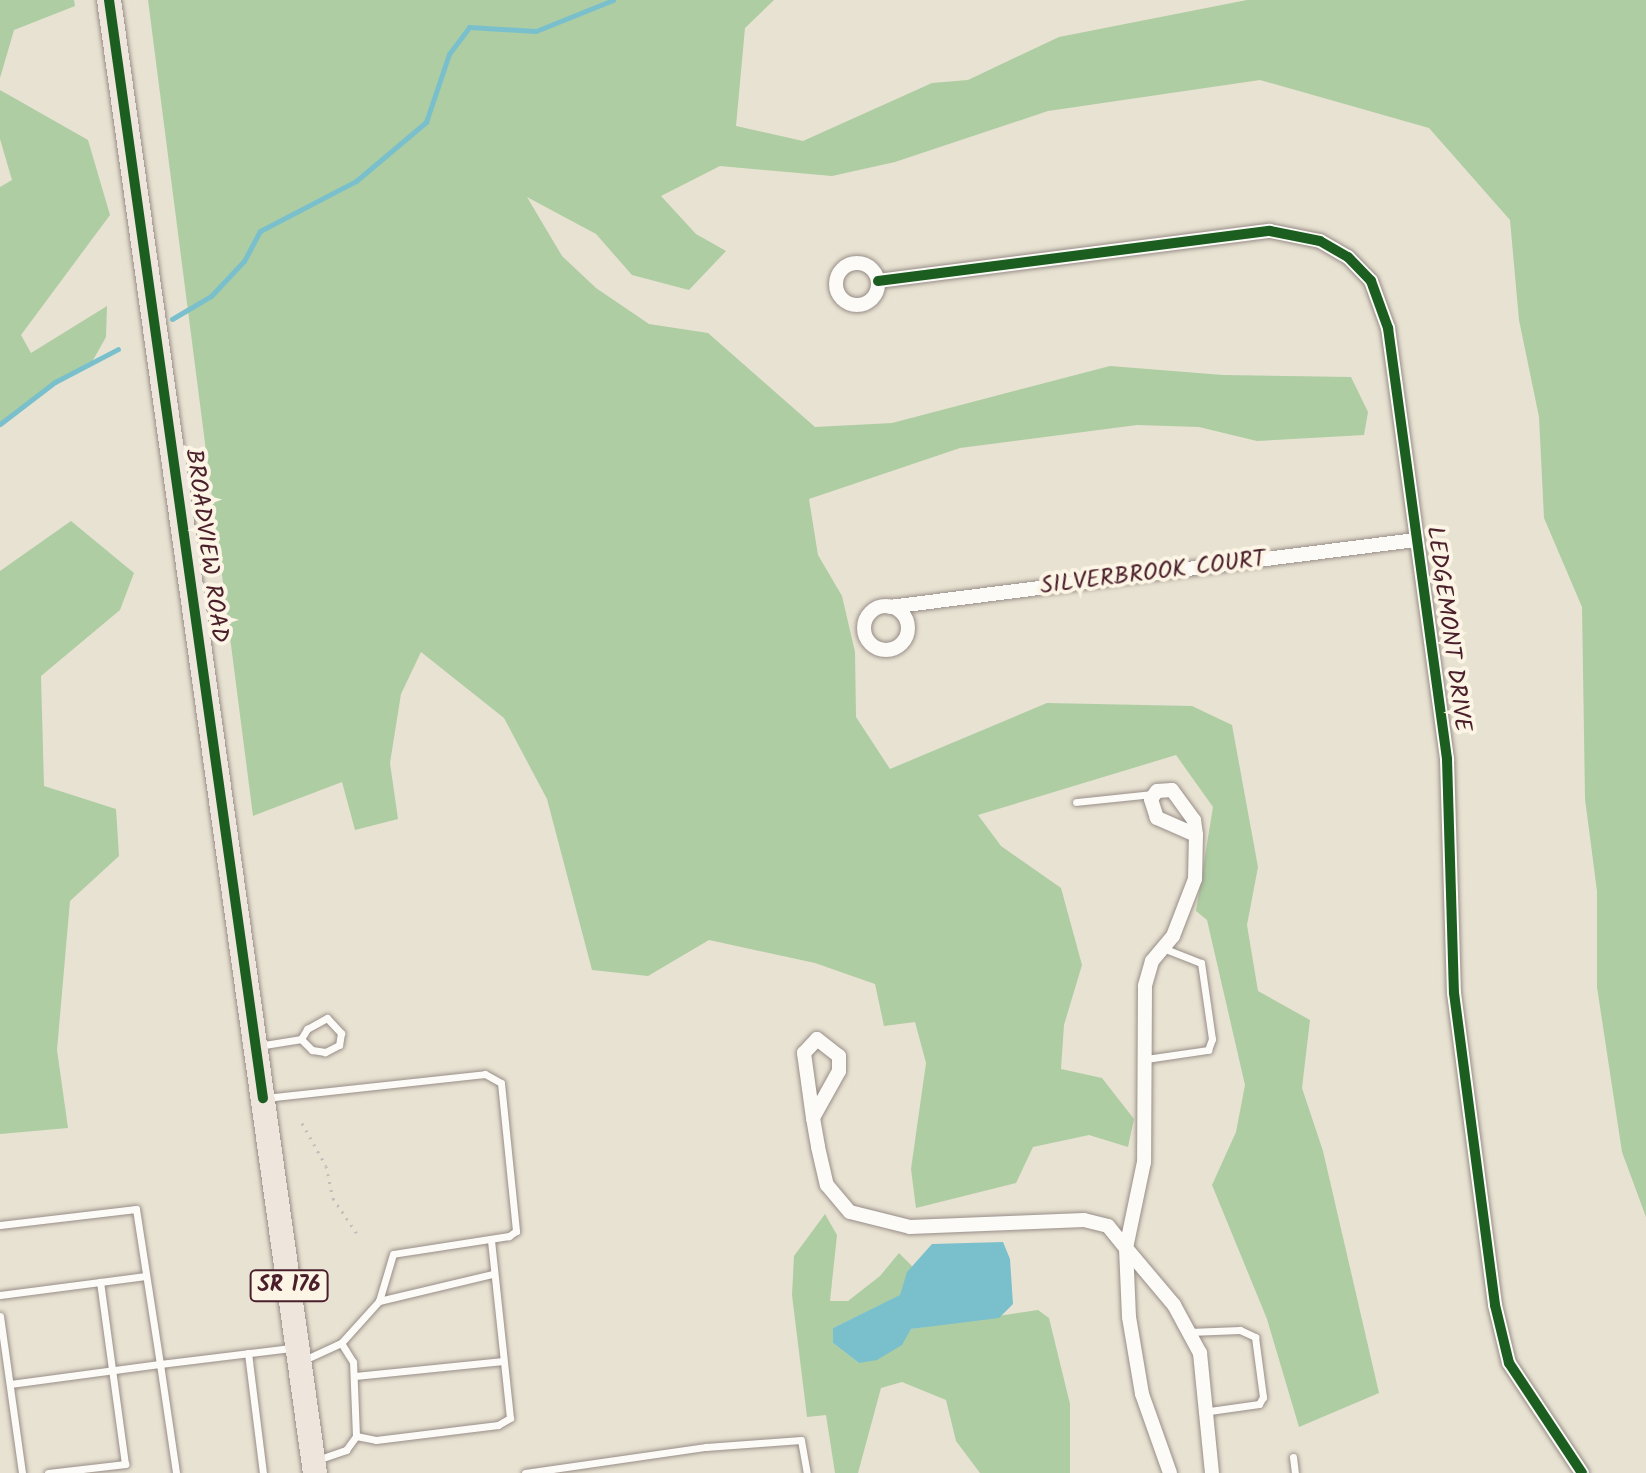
<!DOCTYPE html>
<style>
body{margin:0}
#map{position:relative;width:1646px;height:1473px;overflow:hidden;background:#e8e2d2;font-family:Kalam,sans-serif}
div>[style]{position:absolute}
.forest>*{inset:0;background:#aecda3}
.water>*{inset:0;background:#7ac0cc}
.stream>*{height:5px;margin:-2.5px;padding:0 2.5px;transform-origin:2.5px;border-radius:2.5px;background:#7ac0cc}
.path>*{height:3px;margin-top:-1.5px;transform-origin:0;background:repeating-linear-gradient(90deg,#c3bdbb 0 2px,transparent 0 8px)}
.roads{filter:drop-shadow(0 0 2px #988e88) drop-shadow(0 0 2px #988e88)}
.service>*{height:7px;margin:-3.5px;padding:0 3.5px;transform-origin:3.5px;border-radius:3.5px;background:#fcfbf8}
.minor>*{height:14px;margin:-7px;padding:0 7px;transform-origin:7px;border-radius:7px;background:#fcfbf8}
.minor>.ring{margin:-7px;padding:0;box-sizing:content-box;background:none;border:14px solid #fcfbf8;border-radius:50%}
.primary>*{height:24px;margin:-12px;padding:0 12px;transform-origin:12px;border-radius:12px;background:#eee5dd}
.cycleway>*{height:10px;margin:-5px;padding:0 5px;transform-origin:5px;border-radius:5px;background:#1b5e20}
span{translate:-50% -50%;white-space:nowrap;text-align:center;line-height:1.15;-webkit-text-stroke:8px #fcf5e5;paint-order:stroke}
.shield-label span{padding:2px 6px;background:#fcf5e5;border:2px solid;border-radius:6px;-webkit-text-stroke-width:0}
.shield-label{font-size:22px;color:#4a1f2b;font-weight:700}
.street-label{font-size:24px;color:#4a1f2b}
</style>
<div id="map">
<div class="forest">
<i style="clip-path:polygon(0 0,74px 0,75px 6px,14px 30px,0 78px)"></i>
<i style="clip-path:polygon(148px 0,774px 0,745px 28px,736px 126px,803px 141px,932px 83px,968px 80px,1059px 37px,1247px 0,1646px 0,1646px 1217px,1622px 1152px,1597px 987px,1597px 891px,1585px 799px,1582px 607px,1544px 518px,1539px 417px,1519px 320px,1510px 220px,1429px 128px,1260px 80px,1048px 111px,895px 162px,832px 176px,720px 166px,661px 196px,696px 234px,726px 251px,689px 290px,632px 275px,596px 234px,527px 197px,562px 256px,596px 288px,649px 324px,708px 333px,815px 427px,892px 423px,1110px 366px,1223px 375px,1351px 377px,1368px 412px,1364px 435px,1257px 441px,1199px 427px,1137px 425px,960px 448px,809px 499px,818px 555px,842px 596px,855px 652px,856px 717px,890px 769px,1047px 703px,1192px 706px,1232px 725px,1258px 867px,1247px 925px,1258px 991px,1310px 1020px,1302px 1088px,1323px 1151px,1379px 1393px,1299px 1427px,1267px 1319px,1212px 1185px,1236px 1132px,1245px 1085px,1207px 920px,1196px 911px,1213px 807px,1176px 755px,978px 815px,1001px 846px,1061px 888px,1082px 965px,1064px 1025px,1061px 1069px,1102px 1078px,1134px 1119px,1128px 1147px,1089px 1135px,1033px 1147px,1016px 1183px,916px 1208px,911px 1169px,926px 1063px,915px 1022px,884px 1026px,875px 984px,815px 963px,709px 940px,648px 976px,592px 970px,547px 799px,504px 718px,421px 652px,401px 694px,390px 763px,398px 819px,355px 830px,342px 782px,253px 816px)"></i>
<i style="clip-path:polygon(0 90px,88px 140px,110px 215px,21px 335px,31px 353px,107px 306px,106px 337px,92px 362px,55px 382px,0 424px,0 187px,12px 180px,0 139px)"></i>
<i style="clip-path:polygon(71px 521px,134px 573px,120px 610px,41px 676px,44px 786px,116px 809px,119px 856px,70px 901px,57px 1050px,68px 1128px,0 1134px,0 571px)"></i>
<i style="clip-path:polygon(825px 1214px,837px 1235px,830px 1301px,848px 1301px,880px 1276px,899px 1253px,912px 1266px,901px 1295px,833px 1328px,833px 1343px,859px 1363px,911px 1329px,1038px 1310px,1049px 1318px,1070px 1404px,1070px 1473px,980px 1473px,956px 1441px,946px 1400px,902px 1382px,881px 1388px,858px 1473px,835px 1473px,826px 1415px,807px 1417px,792px 1295px,794px 1256px)"></i>
</div>
<div class="water">
<i style="clip-path:polygon(1003px 1242px,1010px 1259px,1013px 1304px,999px 1318px,911px 1329px,902px 1345px,877px 1360px,859px 1363px,833px 1343px,833px 1328px,900px 1295px,907px 1272px,932px 1244px)"></i>
</div>
<div class="stream">
<i style="left:172px;top:319px;width:45px;rotate:-30.5deg"></i>
<i style="left:211px;top:296px;width:48px;rotate:-46.7deg"></i>
<i style="left:244px;top:261px;width:34px;rotate:-62deg"></i>
<i style="left:260px;top:231px;width:108px;rotate:-27.5deg"></i>
<i style="left:356px;top:181px;width:92px;rotate:-40.1deg"></i>
<i style="left:426px;top:122px;width:72px;rotate:-71.3deg"></i>
<i style="left:449px;top:54px;width:34px;rotate:-53deg"></i>
<i style="left:469px;top:27px;width:67px;rotate:3.4deg"></i>
<i style="left:536px;top:31px;width:83px;rotate:-21.9deg"></i>
<i style="left:0;top:424px;width:69px;rotate:-37.4deg"></i>
<i style="left:55px;top:382px;width:71px;rotate:-27.6deg"></i>
</div>
<div class="path">
<i style="left:302px;top:1123px;width:49px;rotate:60.8deg"></i>
<i style="left:326px;top:1166px;width:33px;rotate:78deg"></i>
<i style="left:333px;top:1198px;width:45px;rotate:56deg"></i>
</div>
<div class="roads">
<div class="service">
<i style="left:1076px;top:802px;width:76px;rotate:-6deg"></i>
<i style="left:258px;top:1046px;width:44px;rotate:-9.2deg"></i>
<i style="left:301px;top:1039px;width:12px;rotate:-59deg"></i>
<i style="left:307px;top:1029px;width:23px;rotate:-29deg"></i>
<i style="left:327px;top:1018px;width:21px;rotate:47deg"></i>
<i style="left:341px;top:1033px;width:12px;rotate:99deg"></i>
<i style="left:339px;top:1045px;width:16px;rotate:153deg"></i>
<i style="left:325px;top:1052px;width:13px;rotate:-171deg"></i>
<i style="left:312px;top:1050px;width:16px;rotate:-135deg"></i>
<i style="left:1146px;top:1059px;width:63px;rotate:-8.3deg"></i>
<i style="left:1208px;top:1050px;width:12px;rotate:-70deg"></i>
<i style="left:1212px;top:1039px;width:77px;rotate:-98.2deg"></i>
<i style="left:1201px;top:963px;width:41px;rotate:-158.5deg"></i>
<i style="left:265px;top:1098px;width:221px;rotate:-6.2deg"></i>
<i style="left:485px;top:1074px;width:18px;rotate:29deg"></i>
<i style="left:501px;top:1083px;width:149px;rotate:84.2deg"></i>
<i style="left:516px;top:1231px;width:9px;rotate:144deg"></i>
<i style="left:509px;top:1236px;width:117px;rotate:171.2deg"></i>
<i style="left:393px;top:1254px;width:49px;rotate:106.6deg"></i>
<i style="left:379px;top:1301px;width:57px;rotate:132.1deg"></i>
<i style="left:341px;top:1343px;width:41px;rotate:155.3deg"></i>
<i style="left:0;top:1225px;width:137px;rotate:-6.7deg"></i>
<i style="left:136px;top:1209px;width:157px;rotate:81.2deg"></i>
<i style="left:160px;top:1364px;width:132px;rotate:-7deg"></i>
<i style="left:0;top:1295px;width:101px;rotate:-7.4deg"></i>
<i style="left:379px;top:1301px;width:116px;rotate:-13.4deg"></i>
<i style="left:0;top:1316px;width:159px;rotate:82deg"></i>
<i style="left:1189px;top:1332px;width:51px;rotate:-2.2deg"></i>
<i style="left:1240px;top:1330px;width:17px;rotate:25deg"></i>
<i style="left:1255px;top:1337px;width:61px;rotate:82.4deg"></i>
<i style="left:1263px;top:1397px;width:8px;rotate:120deg"></i>
<i style="left:1259px;top:1404px;width:50px;rotate:172deg"></i>
<i style="left:248px;top:1353px;width:121px;rotate:82.9deg"></i>
<i style="left:355px;top:1376px;width:149px;rotate:-5.8deg"></i>
<i style="left:10px;top:1384px;width:151px;rotate:-7.6deg"></i>
<i style="left:160px;top:1364px;width:110px;rotate:81.6deg"></i>
<i style="left:356px;top:1436px;width:20px;rotate:11deg"></i>
<i style="left:376px;top:1440px;width:123px;rotate:-7deg"></i>
<i style="left:498px;top:1425px;width:14px;rotate:-30deg"></i>
<i style="left:510px;top:1418px;width:180px;rotate:-96.1deg"></i>
<i style="left:1293px;top:1457px;width:16px;rotate:83deg"></i>
<i style="left:317px;top:1460px;width:31px;rotate:-19deg"></i>
<i style="left:346px;top:1450px;width:17px;rotate:-54deg"></i>
<i style="left:356px;top:1436px;width:74px;rotate:-92.3deg"></i>
<i style="left:353px;top:1362px;width:22px;rotate:-122deg"></i>
<i style="left:48px;top:1473px;width:78px;rotate:-6.7deg"></i>
<i style="left:125px;top:1464px;width:184px;rotate:-97.8deg"></i>
<i style="left:100px;top:1282px;width:46px;rotate:-7.4deg"></i>
<i style="left:525px;top:1473px;width:183px;rotate:-8.2deg"></i>
<i style="left:706px;top:1447px;width:95px;rotate:-4.2deg"></i>
<i style="left:801px;top:1440px;width:34px;rotate:80deg"></i>
</div>
<div class="minor">
<i class="ring" style="left:836px;top:263px;width:28px;height:28px"></i>
<i style="left:878px;top:281px;width:395px;rotate:-7.3deg"></i>
<i style="left:1270px;top:231px;width:51px;rotate:11.3deg"></i>
<i style="left:1320px;top:241px;width:32px;rotate:30deg"></i>
<i style="left:1348px;top:257px;width:33px;rotate:46deg"></i>
<i style="left:1371px;top:281px;width:50px;rotate:70.1deg"></i>
<i style="left:1388px;top:328px;width:435px;rotate:82.2deg"></i>
<i style="left:1447px;top:759px;width:234px;rotate:88.3deg"></i>
<i style="left:1454px;top:993px;width:315px;rotate:82.5deg"></i>
<i style="left:1495px;top:1305px;width:60px;rotate:76.4deg"></i>
<i style="left:1509px;top:1363px;width:132px;rotate:56.4deg"></i>
<i class="ring" style="left:864px;top:606px;width:30px;height:30px"></i>
<i style="left:890px;top:607px;width:529px;rotate:-7.27deg"></i>
<i style="left:1196px;top:835px;width:43px;rotate:-156.4deg"></i>
<i style="left:1157px;top:818px;width:20px;rotate:-108deg"></i>
<i style="left:1151px;top:799px;width:10px;rotate:-53deg"></i>
<i style="left:1157px;top:791px;width:15px;rotate:-4deg"></i>
<i style="left:1172px;top:790px;width:37px;rotate:54deg"></i>
<i style="left:1194px;top:820px;width:15px;rotate:82deg"></i>
<i style="left:1196px;top:835px;width:44px;rotate:91.3deg"></i>
<i style="left:1195px;top:879px;width:61px;rotate:111.1deg"></i>
<i style="left:1173px;top:936px;width:33px;rotate:130deg"></i>
<i style="left:1152px;top:961px;width:26px;rotate:106deg"></i>
<i style="left:1145px;top:986px;width:176px;rotate:90.3deg"></i>
<i style="left:1144px;top:1162px;width:88px;rotate:101.8deg"></i>
<i style="left:1126px;top:1248px;width:75px;rotate:49.9deg"></i>
<i style="left:1174px;top:1305px;width:55px;rotate:61.6deg"></i>
<i style="left:1200px;top:1353px;width:121px;rotate:84.3deg"></i>
<i style="left:813px;top:1118px;width:66px;rotate:-97.9deg"></i>
<i style="left:804px;top:1053px;width:19px;rotate:-47deg"></i>
<i style="left:817px;top:1039px;width:28px;rotate:38deg"></i>
<i style="left:839px;top:1056px;width:15px;rotate:90deg"></i>
<i style="left:839px;top:1071px;width:54px;rotate:119deg"></i>
<i style="left:813px;top:1118px;width:29px;rotate:80deg"></i>
<i style="left:818px;top:1147px;width:39px;rotate:77deg"></i>
<i style="left:827px;top:1185px;width:35px;rotate:50deg"></i>
<i style="left:850px;top:1212px;width:62px;rotate:14deg"></i>
<i style="left:910px;top:1227px;width:174px;rotate:-2.3deg"></i>
<i style="left:1084px;top:1220px;width:25px;rotate:14deg"></i>
<i style="left:1108px;top:1226px;width:28px;rotate:51deg"></i>
<i style="left:1126px;top:1248px;width:69px;rotate:87.5deg"></i>
<i style="left:1129px;top:1317px;width:78px;rotate:80.4deg"></i>
<i style="left:1142px;top:1394px;width:84px;rotate:70.5deg"></i>
</div>
<div class="primary">
<i style="left:109px;top:0;width:1487px;rotate:82.04deg"></i>
</div>
</div>
<div class="cycleway">
<i style="left:109px;top:0;width:1109px;rotate:82.02deg"></i>
<i style="left:878px;top:281px;width:395px;rotate:-7.3deg"></i>
<i style="left:1270px;top:231px;width:51px;rotate:11.3deg"></i>
<i style="left:1320px;top:241px;width:32px;rotate:30deg"></i>
<i style="left:1348px;top:257px;width:33px;rotate:46deg"></i>
<i style="left:1371px;top:281px;width:50px;rotate:70.1deg"></i>
<i style="left:1388px;top:328px;width:435px;rotate:82.2deg"></i>
<i style="left:1447px;top:759px;width:234px;rotate:88.3deg"></i>
<i style="left:1454px;top:993px;width:315px;rotate:82.5deg"></i>
<i style="left:1495px;top:1305px;width:60px;rotate:76.4deg"></i>
<i style="left:1509px;top:1363px;width:132px;rotate:56.4deg"></i>
</div>
<div class="shield-label">
<span style="left:289px;top:1286px">SR 176</span>
</div>
<div class="street-label">
<span style="left:206px;top:546px;rotate:82deg">BROADVIEW ROAD</span>
<span style="left:1153px;top:573px;rotate:-7deg">SILVERBROOK COURT</span>
<span style="left:1448px;top:629px;rotate:82deg">LEDGEMONT DRIVE</span>
</div>
</div>
